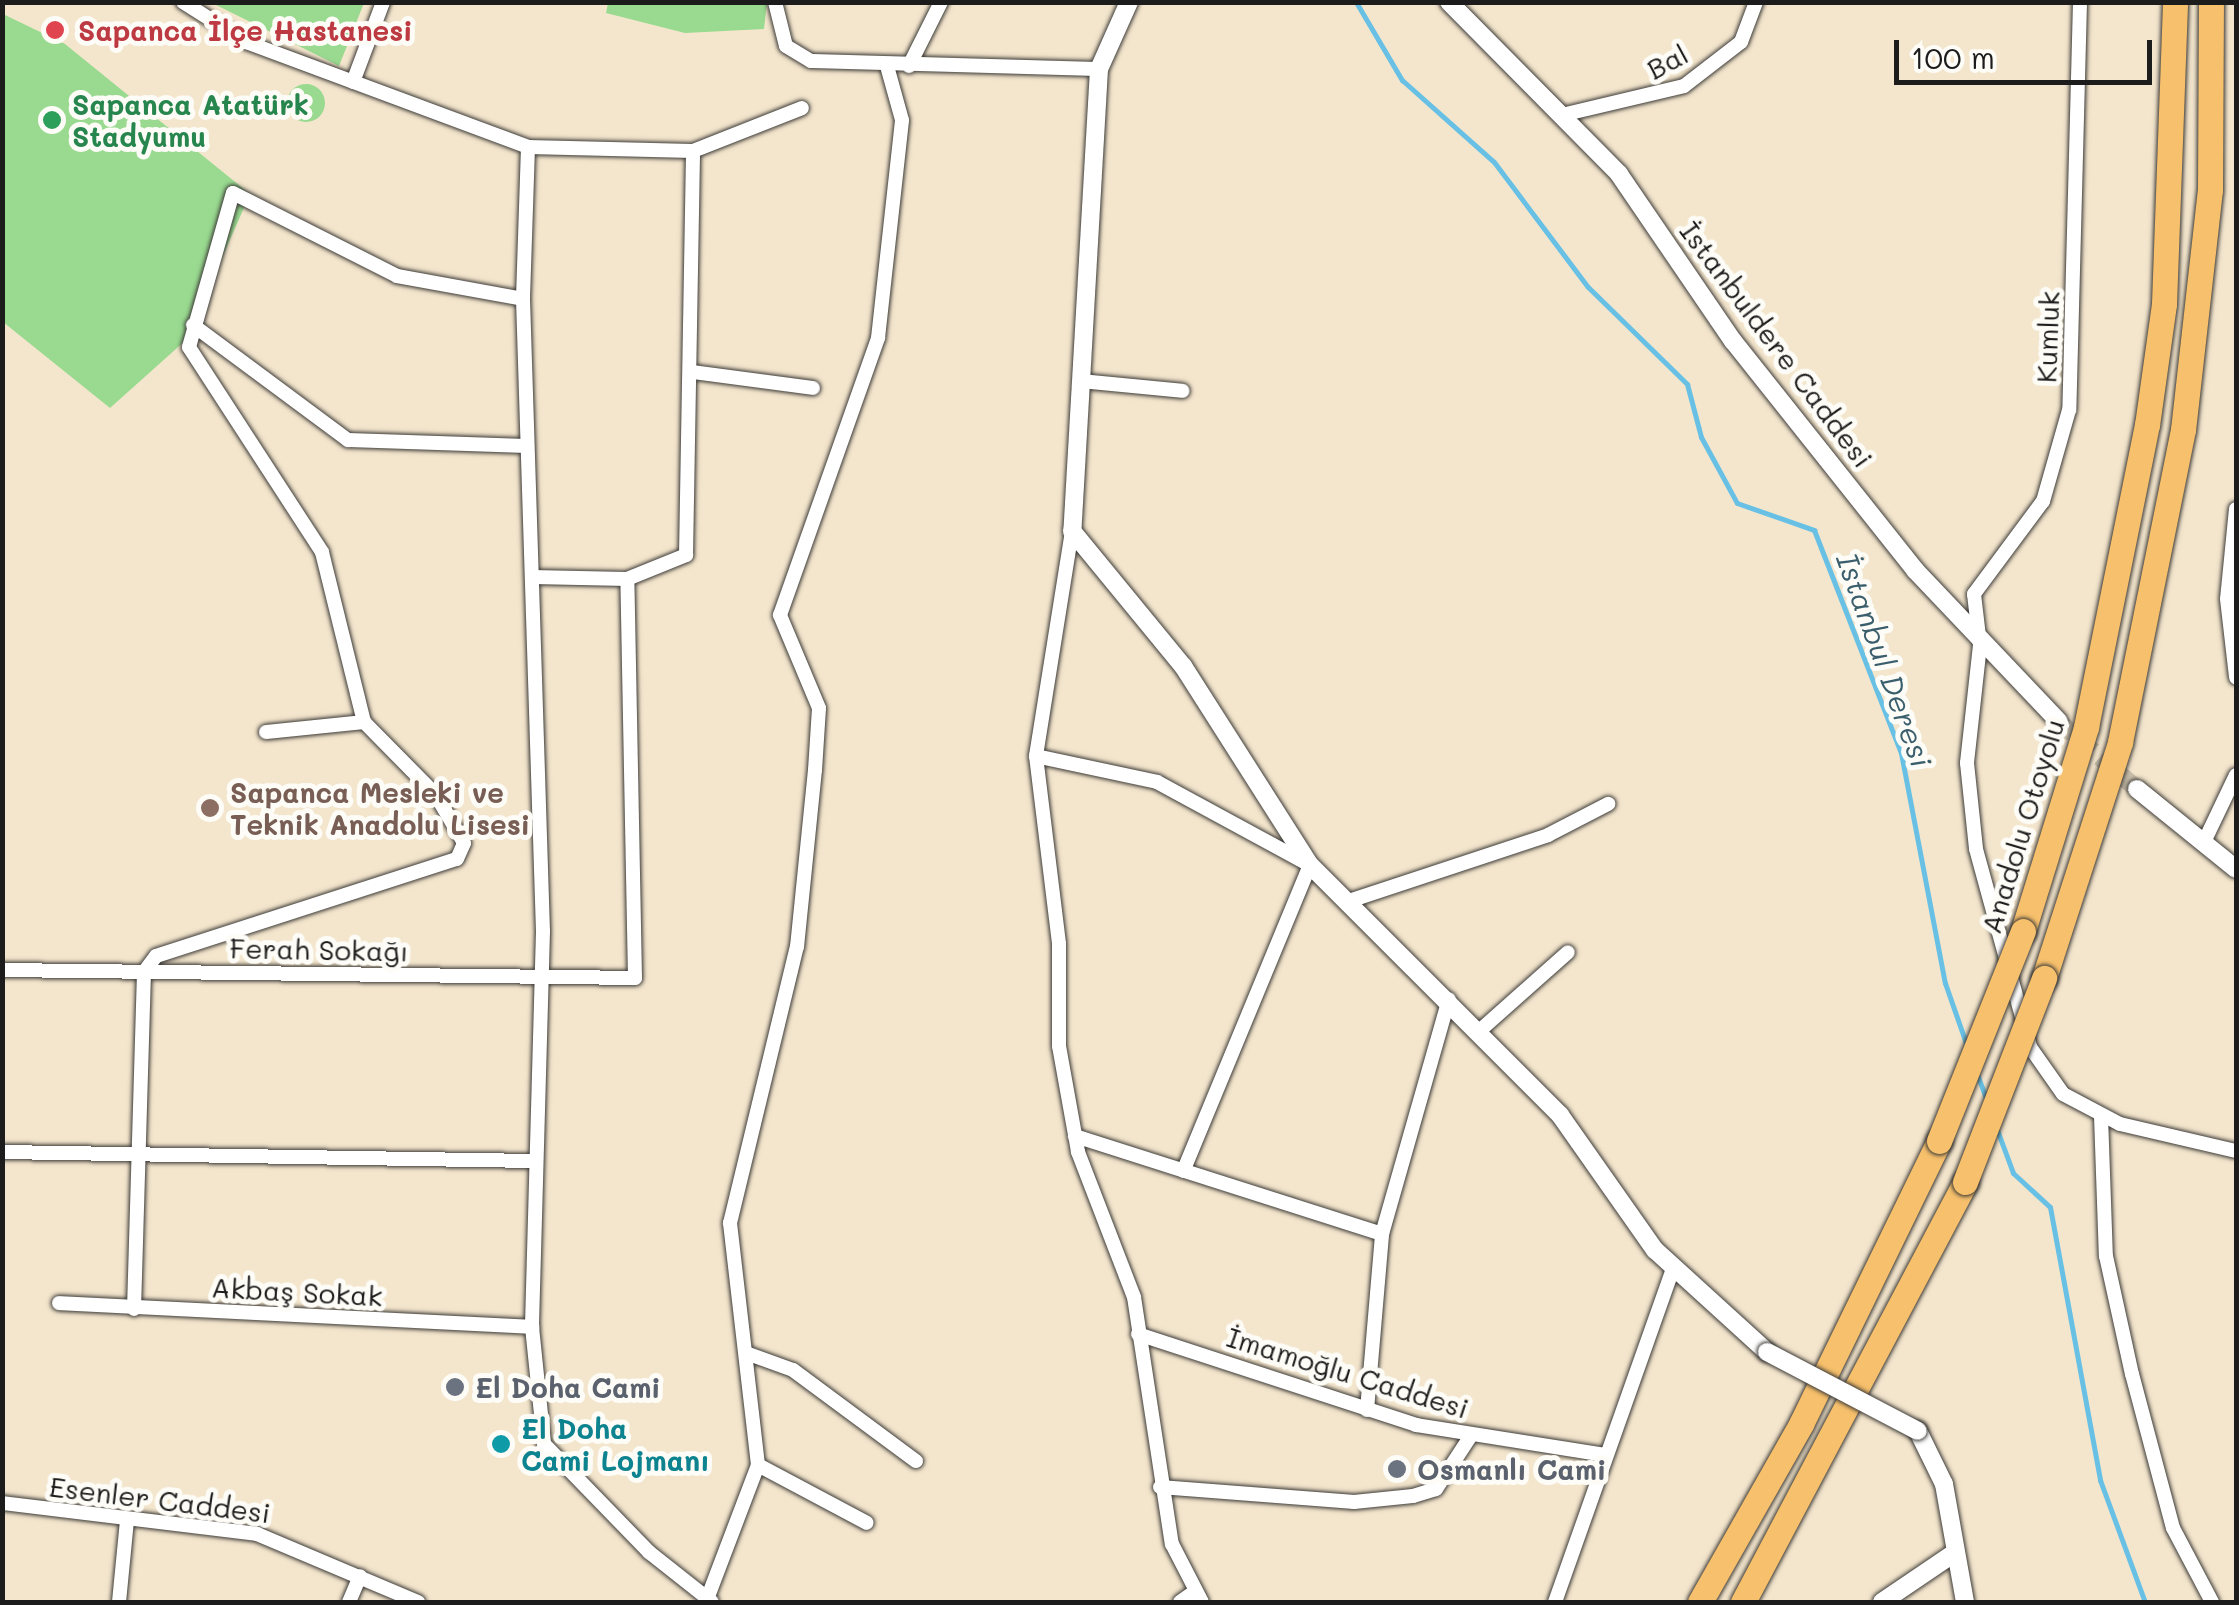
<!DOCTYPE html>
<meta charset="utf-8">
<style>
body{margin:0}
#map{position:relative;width:2239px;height:1605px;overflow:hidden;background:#f4e6cd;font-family:Mali,sans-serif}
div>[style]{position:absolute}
.green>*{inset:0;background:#99da90}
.round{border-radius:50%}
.stream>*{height:5px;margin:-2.5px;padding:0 2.5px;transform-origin:2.5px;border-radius:2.5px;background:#68c1e5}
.tertiary-tunnel>*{height:18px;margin-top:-9px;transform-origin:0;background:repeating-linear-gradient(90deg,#c9beaa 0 18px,transparent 0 27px)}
.roads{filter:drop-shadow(0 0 2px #3c3a37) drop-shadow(0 0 2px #3c3a37)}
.minor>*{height:14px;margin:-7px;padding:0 7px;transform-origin:7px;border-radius:7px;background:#fff}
.tertiary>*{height:18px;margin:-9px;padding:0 9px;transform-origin:9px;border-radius:9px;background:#fff}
.motorway>*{height:25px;margin:-12.5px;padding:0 12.5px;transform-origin:12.5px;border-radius:12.5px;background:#f7c06c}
.bridges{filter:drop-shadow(0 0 2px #3c3a37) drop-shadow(0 0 2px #3c3a37)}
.tertiary-bridge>*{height:18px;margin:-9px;padding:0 9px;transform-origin:9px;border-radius:9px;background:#fff}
.motorway-bridge>*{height:25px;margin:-12.5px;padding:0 12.5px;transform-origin:12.5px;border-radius:12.5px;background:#f7c06c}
.dots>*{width:28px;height:28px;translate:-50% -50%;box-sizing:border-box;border:5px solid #fdfcf7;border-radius:50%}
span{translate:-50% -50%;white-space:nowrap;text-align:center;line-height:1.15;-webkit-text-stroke:10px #fdfcf7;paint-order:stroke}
.health-label{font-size:28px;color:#be3a42;font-weight:700}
.left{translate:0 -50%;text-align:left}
.street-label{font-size:28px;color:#1c1c1c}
.leisure-label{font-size:28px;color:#27864d;font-weight:700}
.education-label{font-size:28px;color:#785e54;font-weight:700}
.worship-label{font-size:28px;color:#5b616d;font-weight:700}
.culture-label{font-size:28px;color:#0d838f;font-weight:700}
.water-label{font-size:30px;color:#3a5e6c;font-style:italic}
.frame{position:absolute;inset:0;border:5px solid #1c1c1c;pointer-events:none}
.scale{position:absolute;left:1894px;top:40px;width:258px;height:45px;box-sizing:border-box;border:5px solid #1c1c1c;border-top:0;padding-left:12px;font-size:30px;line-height:35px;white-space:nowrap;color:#1c1c1c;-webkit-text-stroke:8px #fdfcf7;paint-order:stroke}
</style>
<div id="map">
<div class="green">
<i style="clip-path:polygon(212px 3px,364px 3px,339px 66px)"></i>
<i style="clip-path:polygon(608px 3px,608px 2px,767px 3px,764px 29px,685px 33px,606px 13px)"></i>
<i style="clip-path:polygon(3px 14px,65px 44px,250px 194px,186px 340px,110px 408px,3px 322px)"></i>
<i class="round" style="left:287px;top:84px;width:38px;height:38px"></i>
</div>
<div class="stream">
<i style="left:1356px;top:2px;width:91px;rotate:59.5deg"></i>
<i style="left:1402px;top:80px;width:123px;rotate:41.7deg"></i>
<i style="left:1494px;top:162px;width:156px;rotate:53.1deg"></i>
<i style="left:1588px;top:287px;width:139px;rotate:44.4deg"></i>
<i style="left:1687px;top:384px;width:55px;rotate:75.2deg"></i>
<i style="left:1701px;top:437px;width:75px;rotate:61.4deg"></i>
<i style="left:1737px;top:503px;width:82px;rotate:19.3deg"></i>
<i style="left:1814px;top:530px;width:239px;rotate:68.7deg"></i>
<i style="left:1901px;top:753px;width:234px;rotate:79.2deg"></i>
<i style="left:1945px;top:983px;width:67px;rotate:70.8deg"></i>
<i style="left:1976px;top:1071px;width:29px;rotate:70deg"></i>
<i style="left:1996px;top:1127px;width:49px;rotate:69.7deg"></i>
<i style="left:2013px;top:1173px;width:50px;rotate:42.6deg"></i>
<i style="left:2050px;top:1207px;width:278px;rotate:79.6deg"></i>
<i style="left:2100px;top:1480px;width:130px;rotate:69.8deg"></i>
</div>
<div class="tertiary-tunnel">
<i style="left:2059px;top:722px;width:103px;rotate:40.7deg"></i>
</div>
<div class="roads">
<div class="minor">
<i style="left:183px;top:2px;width:75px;rotate:32.4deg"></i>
<i style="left:246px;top:42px;width:301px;rotate:20.4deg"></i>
<i style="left:528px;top:147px;width:165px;rotate:1.4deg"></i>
<i style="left:693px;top:151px;width:117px;rotate:-21.5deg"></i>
<i style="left:775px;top:2px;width:45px;rotate:76deg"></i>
<i style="left:786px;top:46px;width:29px;rotate:31deg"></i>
<i style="left:811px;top:61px;width:288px;rotate:1.6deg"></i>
<i style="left:2080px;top:2px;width:408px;rotate:91.5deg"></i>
<i style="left:2069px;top:410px;width:95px;rotate:105.9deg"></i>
<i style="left:2043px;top:501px;width:116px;rotate:126.6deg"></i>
<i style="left:1974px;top:594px;width:51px;rotate:83.3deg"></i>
<i style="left:1980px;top:645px;width:119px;rotate:96.3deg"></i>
<i style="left:1967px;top:763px;width:86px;rotate:84deg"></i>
<i style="left:1976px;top:849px;width:205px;rotate:74.7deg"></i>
<i style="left:2030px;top:1047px;width:57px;rotate:54.9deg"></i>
<i style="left:2063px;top:1094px;width:64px;rotate:27.8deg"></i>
<i style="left:2120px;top:1124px;width:119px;rotate:13.1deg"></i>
<i style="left:909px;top:66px;width:72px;rotate:-63.4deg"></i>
<i style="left:353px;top:82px;width:85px;rotate:-69.4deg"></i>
<i style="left:1566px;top:114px;width:121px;rotate:-13.3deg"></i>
<i style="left:1684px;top:86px;width:72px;rotate:-37.7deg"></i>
<i style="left:1741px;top:42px;width:43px;rotate:-69.4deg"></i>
<i style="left:528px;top:147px;width:152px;rotate:91.9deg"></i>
<i style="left:523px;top:299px;width:632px;rotate:88.19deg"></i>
<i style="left:543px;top:931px;width:396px;rotate:91.6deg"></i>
<i style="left:532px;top:1327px;width:118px;rotate:84.1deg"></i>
<i style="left:544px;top:1444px;width:151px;rotate:45.8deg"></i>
<i style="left:649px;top:1552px;width:80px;rotate:38.4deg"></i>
<i style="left:193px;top:325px;width:193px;rotate:36.6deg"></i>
<i style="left:348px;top:440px;width:179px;rotate:1.9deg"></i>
<i style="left:693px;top:372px;width:121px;rotate:7.6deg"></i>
<i style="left:1080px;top:381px;width:103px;rotate:5.5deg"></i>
<i style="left:2236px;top:509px;width:90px;rotate:95.7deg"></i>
<i style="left:2227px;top:599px;width:79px;rotate:83.4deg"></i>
<i style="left:1072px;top:531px;width:228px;rotate:99.1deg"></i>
<i style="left:1036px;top:756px;width:189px;rotate:83deg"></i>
<i style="left:1059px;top:944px;width:102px;rotate:90deg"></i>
<i style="left:1059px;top:1046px;width:108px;rotate:79.8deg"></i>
<i style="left:1078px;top:1152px;width:155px;rotate:68.9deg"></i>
<i style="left:1134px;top:1297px;width:250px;rotate:81.3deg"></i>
<i style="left:1172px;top:1544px;width:65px;rotate:62.7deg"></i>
<i style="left:532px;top:577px;width:95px;rotate:1.2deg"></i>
<i style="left:627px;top:579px;width:64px;rotate:-22.1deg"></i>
<i style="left:686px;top:555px;width:404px;rotate:-89deg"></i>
<i style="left:266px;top:732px;width:99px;rotate:-5.8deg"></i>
<i style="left:1036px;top:756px;width:124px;rotate:12.1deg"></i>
<i style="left:1157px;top:782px;width:174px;rotate:28.5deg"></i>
<i style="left:1310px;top:865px;width:331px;rotate:112.5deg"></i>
<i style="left:2204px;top:842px;width:74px;rotate:-64.5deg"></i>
<i style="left:1349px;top:901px;width:210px;rotate:-18.3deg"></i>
<i style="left:1548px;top:835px;width:68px;rotate:-27.3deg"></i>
<i style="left:2px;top:970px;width:633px;rotate:0.72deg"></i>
<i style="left:635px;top:978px;width:399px;rotate:-91.1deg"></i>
<i style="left:1478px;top:1032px;width:120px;rotate:-41.6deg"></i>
<i style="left:2101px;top:1116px;width:140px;rotate:88deg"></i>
<i style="left:2106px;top:1256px;width:121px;rotate:77.6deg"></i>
<i style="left:2132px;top:1374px;width:159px;rotate:75.1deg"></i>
<i style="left:2173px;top:1528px;width:84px;rotate:62.2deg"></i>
<i style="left:1075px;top:1136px;width:322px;rotate:17.7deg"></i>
<i style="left:2px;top:1152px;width:534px;rotate:0.97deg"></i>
<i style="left:59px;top:1303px;width:474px;rotate:2.9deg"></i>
<i style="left:134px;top:1309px;width:337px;rotate:-88.3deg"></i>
<i style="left:144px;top:972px;width:20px;rotate:-53deg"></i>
<i style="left:156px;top:956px;width:316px;rotate:-17.9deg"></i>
<i style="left:457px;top:859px;width:17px;rotate:-66deg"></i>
<i style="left:464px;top:843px;width:56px;rotate:-120.3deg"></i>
<i style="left:436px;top:795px;width:103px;rotate:-134.6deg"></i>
<i style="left:364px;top:722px;width:175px;rotate:-103.9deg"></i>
<i style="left:322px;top:552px;width:244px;rotate:-123deg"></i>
<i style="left:189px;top:347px;width:160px;rotate:-74.1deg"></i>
<i style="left:233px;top:193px;width:184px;rotate:26.8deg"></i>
<i style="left:397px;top:276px;width:128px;rotate:10.3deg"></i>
<i style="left:1138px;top:1334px;width:293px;rotate:18.1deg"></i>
<i style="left:1416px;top:1425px;width:191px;rotate:9deg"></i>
<i style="left:746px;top:1353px;width:50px;rotate:19.9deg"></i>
<i style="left:793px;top:1370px;width:153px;rotate:36.5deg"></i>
<i style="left:1367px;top:1410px;width:177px;rotate:-85.1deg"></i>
<i style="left:1382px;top:1234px;width:244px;rotate:-74.1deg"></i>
<i style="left:758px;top:1465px;width:123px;rotate:28deg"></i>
<i style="left:1160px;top:1487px;width:195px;rotate:4.4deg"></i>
<i style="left:1354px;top:1502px;width:59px;rotate:-5.8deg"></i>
<i style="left:1413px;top:1496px;width:24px;rotate:-17deg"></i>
<i style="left:1436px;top:1489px;width:62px;rotate:-56.8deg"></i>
<i style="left:2px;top:1503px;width:257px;rotate:6.9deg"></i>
<i style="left:257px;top:1534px;width:175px;rotate:22.9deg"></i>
<i style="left:709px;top:1594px;width:138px;rotate:-69.2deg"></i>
<i style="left:758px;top:1465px;width:244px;rotate:-96.6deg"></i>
<i style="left:730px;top:1223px;width:284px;rotate:-76.4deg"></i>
<i style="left:797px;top:947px;width:178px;rotate:-84.2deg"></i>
<i style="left:815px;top:770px;width:62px;rotate:-86.3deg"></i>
<i style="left:819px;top:708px;width:101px;rotate:-112.8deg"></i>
<i style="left:780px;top:615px;width:294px;rotate:-70.5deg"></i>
<i style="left:878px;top:338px;width:219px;rotate:-83.7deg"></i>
<i style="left:902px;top:120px;width:56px;rotate:-105.5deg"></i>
<i style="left:119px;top:1602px;width:81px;rotate:-84.4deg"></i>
<i style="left:349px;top:1602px;width:28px;rotate:-67deg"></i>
<i style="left:1180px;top:1602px;width:19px;rotate:-35deg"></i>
<i style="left:1555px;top:1602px;width:354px;rotate:-70.5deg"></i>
</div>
<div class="tertiary">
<i style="left:1129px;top:2px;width:73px;rotate:114.1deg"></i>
<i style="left:1099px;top:69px;width:463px;rotate:93.3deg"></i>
<i style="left:1072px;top:531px;width:175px;rotate:50.6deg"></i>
<i style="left:1183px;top:666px;width:236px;rotate:57.5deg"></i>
<i style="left:1310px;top:865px;width:354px;rotate:45deg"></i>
<i style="left:1560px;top:1115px;width:165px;rotate:54.9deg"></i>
<i style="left:1655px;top:1250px;width:151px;rotate:42.3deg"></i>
<i style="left:1449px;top:2px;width:242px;rotate:45.3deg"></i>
<i style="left:1619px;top:174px;width:202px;rotate:55.7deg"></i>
<i style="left:1733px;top:341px;width:293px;rotate:51.5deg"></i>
<i style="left:1915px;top:570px;width:209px;rotate:46.5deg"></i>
<i style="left:2137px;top:789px;width:127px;rotate:38.9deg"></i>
<i style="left:1918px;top:1431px;width:59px;rotate:63.9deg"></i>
<i style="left:1944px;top:1484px;width:120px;rotate:79.9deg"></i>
<i style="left:1882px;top:1602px;width:86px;rotate:-34.1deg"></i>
</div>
<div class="motorway">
<i style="left:2023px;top:931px;width:214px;rotate:-72.8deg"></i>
<i style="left:2086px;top:727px;width:308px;rotate:-78.6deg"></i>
<i style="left:2147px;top:425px;width:122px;rotate:-82deg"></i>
<i style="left:2164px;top:304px;width:302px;rotate:-87.9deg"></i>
<i style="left:2044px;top:978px;width:248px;rotate:-72.1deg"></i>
<i style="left:2120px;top:742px;width:318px;rotate:-78.6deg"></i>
<i style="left:2183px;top:430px;width:242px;rotate:-83.6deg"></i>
<i style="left:2210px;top:190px;width:188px;rotate:-89.7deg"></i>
<i style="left:1700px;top:1602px;width:205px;rotate:-60.4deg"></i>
<i style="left:1801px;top:1424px;width:315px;rotate:-64deg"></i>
<i style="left:1743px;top:1602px;width:475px;rotate:-62.1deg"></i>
</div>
</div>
<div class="bridges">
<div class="tertiary-bridge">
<i style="left:1767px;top:1352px;width:170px;rotate:27.6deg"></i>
</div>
<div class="motorway-bridge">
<i style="left:1939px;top:1141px;width:226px;rotate:-68.2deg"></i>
<i style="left:1965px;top:1182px;width:219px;rotate:-68.8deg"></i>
</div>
</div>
<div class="dots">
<i style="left:55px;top:30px;background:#e0444e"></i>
<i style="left:52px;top:120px;background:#2e9e5b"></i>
<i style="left:210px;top:808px;background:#8d6e63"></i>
<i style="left:455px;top:1387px;background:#6b7280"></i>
<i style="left:501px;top:1444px;background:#0f9aa8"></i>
<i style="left:1397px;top:1469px;background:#6b7280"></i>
</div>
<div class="health-label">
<span class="left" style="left:78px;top:30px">Sapanca İlçe Hastanesi</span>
</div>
<div class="street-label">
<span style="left:1667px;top:61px;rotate:-28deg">Bal</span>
<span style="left:2047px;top:337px;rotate:-88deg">Kumluk</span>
<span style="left:1777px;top:344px;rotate:53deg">İstanbuldere Caddesi</span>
<span style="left:2022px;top:826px;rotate:-73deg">Anadolu Otoyolu</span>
<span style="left:319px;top:949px;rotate:1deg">Ferah Sokağı</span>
<span style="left:297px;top:1291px;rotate:3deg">Akbaş Sokak</span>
<span style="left:1348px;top:1372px;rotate:17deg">İmamoğlu Caddesi</span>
<span style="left:160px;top:1499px;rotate:7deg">Esenler Caddesi</span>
</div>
<div class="leisure-label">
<span class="left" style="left:72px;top:120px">Sapanca Atatürk<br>Stadyumu</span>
</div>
<div class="education-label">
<span class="left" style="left:230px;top:808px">Sapanca Mesleki ve<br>Teknik Anadolu Lisesi</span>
</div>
<div class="worship-label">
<span class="left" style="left:475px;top:1387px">El Doha Cami</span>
<span class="left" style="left:1417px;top:1469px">Osmanlı Cami</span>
</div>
<div class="culture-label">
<span class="left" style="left:521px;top:1444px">El Doha<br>Cami Lojmanı</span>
</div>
<div class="water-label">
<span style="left:1885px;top:660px;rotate:70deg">İstanbul Deresi</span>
</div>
<div class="frame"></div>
<div class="scale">100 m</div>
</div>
